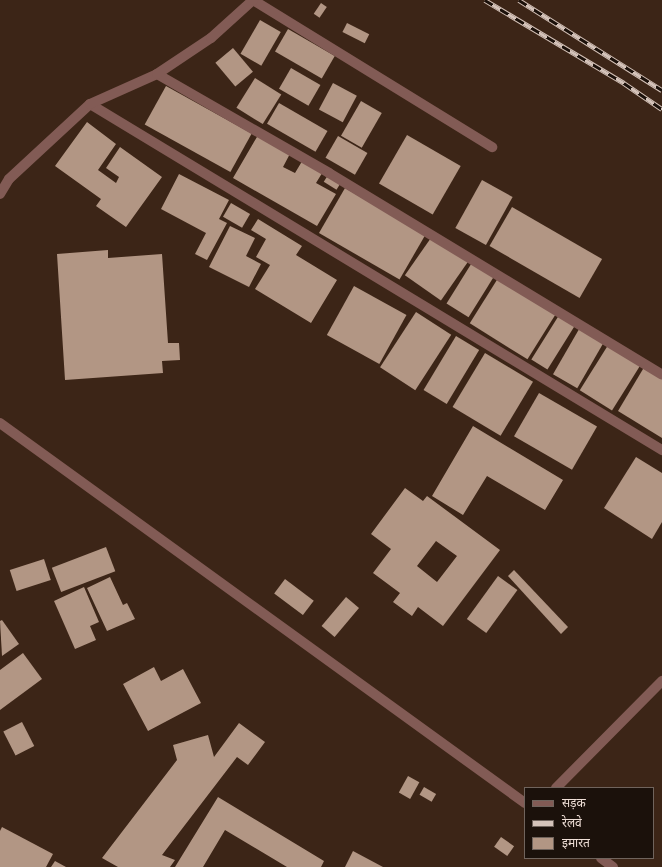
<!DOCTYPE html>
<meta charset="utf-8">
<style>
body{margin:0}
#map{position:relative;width:662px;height:867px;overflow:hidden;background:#3c2517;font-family:"Noto Serif","Noto Sans Devanagari",serif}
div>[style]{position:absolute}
.building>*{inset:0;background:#b29684;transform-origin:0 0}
.minor>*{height:10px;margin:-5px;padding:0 5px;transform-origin:5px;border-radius:5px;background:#825b55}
.rail>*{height:4.5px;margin-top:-2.25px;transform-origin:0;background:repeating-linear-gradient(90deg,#1b110b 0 9px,#d4c3ba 0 18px);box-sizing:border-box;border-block:1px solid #d4c3ba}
span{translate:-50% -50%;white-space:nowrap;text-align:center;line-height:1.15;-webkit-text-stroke:4px #1b110b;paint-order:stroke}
.legend{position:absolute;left:524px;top:787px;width:130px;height:72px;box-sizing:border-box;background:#1b110b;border:1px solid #70645d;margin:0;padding:5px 7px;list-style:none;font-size:12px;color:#f0e0d8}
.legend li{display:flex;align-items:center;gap:8px;height:20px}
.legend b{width:20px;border:1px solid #70645d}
</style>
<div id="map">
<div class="building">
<i style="left:321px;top:3px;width:7px;height:13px;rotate:34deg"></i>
<i style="left:260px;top:20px;width:24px;height:39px;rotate:30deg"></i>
<i style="left:347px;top:23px;width:25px;height:10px;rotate:27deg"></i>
<i style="left:288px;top:29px;width:54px;height:26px;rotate:30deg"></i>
<i style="left:233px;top:48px;width:31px;height:23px;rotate:50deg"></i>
<i style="left:291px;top:68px;width:34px;height:24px;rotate:30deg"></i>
<i style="left:255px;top:78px;width:31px;height:35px;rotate:32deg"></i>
<i style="left:333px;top:83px;width:27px;height:30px;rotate:28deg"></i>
<i style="left:166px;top:86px;width:98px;height:44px;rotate:29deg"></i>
<i style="left:361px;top:101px;width:24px;height:40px;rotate:30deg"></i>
<i style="left:279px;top:103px;width:56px;height:24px;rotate:30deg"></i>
<i style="clip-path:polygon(87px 122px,116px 144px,98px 170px,116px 183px,119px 177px,106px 168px,120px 147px,162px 177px,126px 227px,96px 206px,101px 199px,55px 166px)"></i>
<i style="clip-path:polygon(261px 130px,293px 148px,283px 167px,295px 173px,304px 158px,324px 170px,316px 183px,336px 194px,317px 226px,233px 178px)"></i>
<i style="left:407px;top:135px;width:62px;height:56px;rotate:30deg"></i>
<i style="left:338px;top:136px;width:34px;height:25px;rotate:30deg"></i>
<i style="clip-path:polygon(179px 174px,229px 200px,219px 219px,227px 223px,207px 260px,195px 254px,206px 233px,161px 209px)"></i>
<i style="left:328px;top:175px;width:15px;height:8px;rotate:32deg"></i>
<i style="left:482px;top:180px;width:35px;height:55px;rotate:29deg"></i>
<i style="left:345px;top:188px;width:93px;height:52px;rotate:30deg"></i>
<i style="left:231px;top:203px;width:22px;height:16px;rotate:30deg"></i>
<i style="left:512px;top:207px;width:104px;height:45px;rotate:30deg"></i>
<i style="clip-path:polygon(258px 219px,302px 246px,296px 255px,337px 280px,311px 323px,255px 289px,270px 265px,256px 257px,266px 239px,251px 230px)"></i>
<i style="clip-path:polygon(230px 226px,255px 238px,246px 256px,261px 264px,249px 287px,209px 267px)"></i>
<i style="left:433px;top:235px;width:44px;height:49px;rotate:35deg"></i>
<i style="clip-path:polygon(108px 250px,108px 258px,162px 254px,168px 343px,179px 343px,180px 360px,162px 361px,163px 373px,65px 380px,57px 254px)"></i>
<i style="left:473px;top:261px;width:26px;height:50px;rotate:32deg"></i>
<i style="left:500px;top:275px;width:68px;height:57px;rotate:32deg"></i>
<i style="left:354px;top:286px;width:60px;height:56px;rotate:29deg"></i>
<i style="left:416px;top:312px;width:42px;height:66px;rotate:33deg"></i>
<i style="left:561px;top:312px;width:19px;height:56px;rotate:32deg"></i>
<i style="left:582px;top:324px;width:28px;height:58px;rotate:30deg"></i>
<i style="left:456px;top:336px;width:27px;height:63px;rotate:31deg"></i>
<i style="left:610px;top:342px;width:38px;height:57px;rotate:32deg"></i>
<i style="left:485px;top:353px;width:56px;height:63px;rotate:31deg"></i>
<i style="clip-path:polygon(646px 364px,662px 373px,662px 438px,618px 411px)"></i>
<i style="left:539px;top:393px;width:67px;height:50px;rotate:30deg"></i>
<i style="clip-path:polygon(473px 426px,563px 480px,545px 510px,487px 476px,463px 515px,432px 496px)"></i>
<i style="clip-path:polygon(636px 457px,662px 473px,662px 522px,652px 539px,604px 508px)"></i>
<i style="clip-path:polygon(evenodd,405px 488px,423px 501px,427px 496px,500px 550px,443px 626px,418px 607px,412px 616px,393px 602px,400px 593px,373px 573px,391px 549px,371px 534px,405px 488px,436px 541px,457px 556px,437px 582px,417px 566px,436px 541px)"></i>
<i style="left:106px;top:547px;width:26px;height:58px;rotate:69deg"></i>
<i style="left:44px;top:559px;width:22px;height:36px;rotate:72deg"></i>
<i style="clip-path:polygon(514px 570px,568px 627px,561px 634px,508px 576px)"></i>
<i style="left:498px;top:576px;width:24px;height:53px;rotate:36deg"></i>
<i style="clip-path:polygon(110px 577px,123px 605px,127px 603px,135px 619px,107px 631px,87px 588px)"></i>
<i style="left:285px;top:579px;width:36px;height:18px;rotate:37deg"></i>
<i style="clip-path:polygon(84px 587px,99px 622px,90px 626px,96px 640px,75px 649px,54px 601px)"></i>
<i style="left:346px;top:597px;width:17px;height:38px;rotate:40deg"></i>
<i style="clip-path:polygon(2px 620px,19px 644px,2px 656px,0 621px)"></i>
<i style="clip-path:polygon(23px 653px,42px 679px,0 710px,0 670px)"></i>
<i style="clip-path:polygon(154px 667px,161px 681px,183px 669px,201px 703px,148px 731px,123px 684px)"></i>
<i style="left:22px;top:722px;width:27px;height:21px;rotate:63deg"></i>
<i style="clip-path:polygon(239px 723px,265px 742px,248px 765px,237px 757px,162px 855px,175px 860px,170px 867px,118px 867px,102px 858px,177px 760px,173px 745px,208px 735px,214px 757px)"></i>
<i style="left:408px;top:776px;width:13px;height:19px;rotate:29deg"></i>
<i style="left:424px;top:787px;width:14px;height:9px;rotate:30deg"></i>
<i style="clip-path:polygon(218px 797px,324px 861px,321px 867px,287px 867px,225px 830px,203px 867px,175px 867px)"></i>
<i style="clip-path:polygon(2px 827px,53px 854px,46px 867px,0 867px,0 831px)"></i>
<i style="left:501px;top:837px;width:16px;height:12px;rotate:35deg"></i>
<i style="clip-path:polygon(353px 851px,383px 867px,345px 867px)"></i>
<i style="clip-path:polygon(55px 861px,66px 867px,51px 867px)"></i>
</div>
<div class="minor">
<i style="left:253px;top:0;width:281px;rotate:31.6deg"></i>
<i style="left:157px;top:74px;width:198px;rotate:29.9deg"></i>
<i style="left:329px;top:173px;width:389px;rotate:31.2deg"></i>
<i style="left:90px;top:104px;width:669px;rotate:31.17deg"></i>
<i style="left:0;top:194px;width:17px;rotate:-59deg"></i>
<i style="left:9px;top:179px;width:110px;rotate:-42.8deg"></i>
<i style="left:90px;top:104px;width:73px;rotate:-24.1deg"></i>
<i style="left:157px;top:74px;width:65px;rotate:-33.7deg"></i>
<i style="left:211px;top:38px;width:57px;rotate:-42.1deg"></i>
<i style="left:0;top:423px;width:648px;rotate:35.9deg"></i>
<i style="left:556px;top:788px;width:151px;rotate:-45.3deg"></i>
<i style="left:601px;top:858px;width:15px;rotate:37deg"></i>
</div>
<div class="rail">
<i style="left:485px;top:0;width:162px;rotate:30.8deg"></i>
<i style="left:624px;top:83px;width:46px;rotate:34.4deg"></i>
<i style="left:519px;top:0;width:169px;rotate:32.2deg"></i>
</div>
<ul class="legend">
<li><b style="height:5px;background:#825b55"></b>सड़क</li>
<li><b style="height:5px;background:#d4c3ba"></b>रेलवे</li>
<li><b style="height:11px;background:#b29684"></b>इमारत</li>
</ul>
</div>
